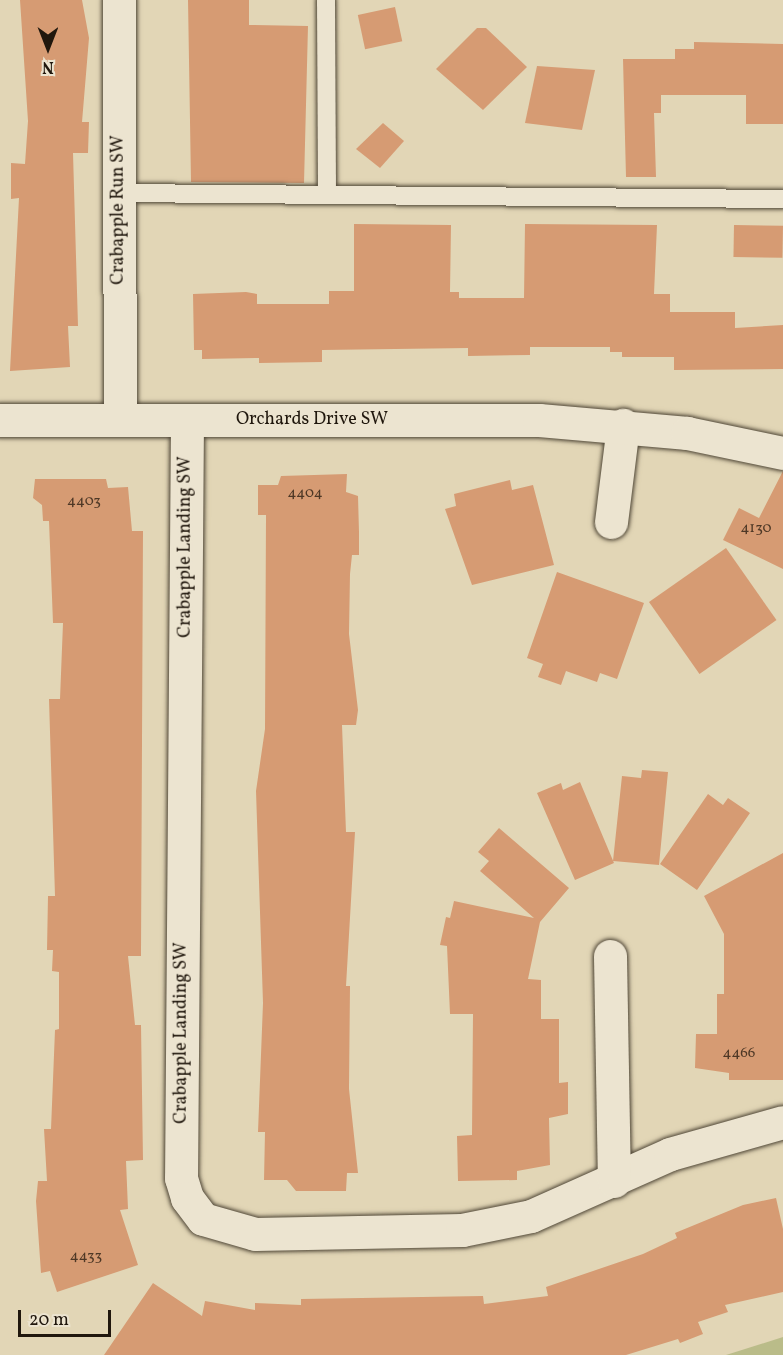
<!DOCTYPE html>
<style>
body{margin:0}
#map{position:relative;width:783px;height:1355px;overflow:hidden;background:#e2d6b6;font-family:Vollkorn,serif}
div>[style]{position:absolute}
.green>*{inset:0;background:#babc89}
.building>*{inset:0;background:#d69b73;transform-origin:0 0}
.roads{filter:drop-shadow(0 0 2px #504737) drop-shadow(0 0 2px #504737)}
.lane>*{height:18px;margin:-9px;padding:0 9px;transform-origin:9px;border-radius:9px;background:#ece4d0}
.street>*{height:33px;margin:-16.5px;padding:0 16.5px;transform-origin:16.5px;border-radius:16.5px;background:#ece4d0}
.secondary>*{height:33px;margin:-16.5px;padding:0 16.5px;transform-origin:16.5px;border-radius:16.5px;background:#ece4d0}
span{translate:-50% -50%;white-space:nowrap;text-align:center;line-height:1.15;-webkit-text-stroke:4.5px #ece4d0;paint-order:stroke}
.number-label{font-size:15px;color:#4e3826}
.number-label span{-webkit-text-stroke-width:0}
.street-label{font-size:18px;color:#20170d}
.north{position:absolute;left:18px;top:18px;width:60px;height:60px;-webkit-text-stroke:4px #ece4d0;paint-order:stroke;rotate:180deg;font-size:16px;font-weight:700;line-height:24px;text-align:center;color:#20170d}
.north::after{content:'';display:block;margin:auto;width:21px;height:27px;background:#20170d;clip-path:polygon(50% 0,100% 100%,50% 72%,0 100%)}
.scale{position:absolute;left:18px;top:1310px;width:93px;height:27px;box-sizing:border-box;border:3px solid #20170d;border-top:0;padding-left:8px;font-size:18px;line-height:21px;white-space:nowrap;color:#20170d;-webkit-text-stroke:4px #ece4d0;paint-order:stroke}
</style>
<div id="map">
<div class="green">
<i style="clip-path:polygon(783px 1337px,783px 1355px,726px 1355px)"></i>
</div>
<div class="building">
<i style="clip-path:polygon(20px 0,82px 0,89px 38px,82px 122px,89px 122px,88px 153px,73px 153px,78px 326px,68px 326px,70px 367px,10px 371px,19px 198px,11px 199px,11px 163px,25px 164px,28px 121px)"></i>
<i style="clip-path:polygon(188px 0,249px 0,249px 25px,308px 26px,304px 183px,191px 182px)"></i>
<i style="left:395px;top:7px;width:35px;height:38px;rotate:78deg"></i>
<i style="clip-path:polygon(477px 28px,486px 28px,527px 67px,483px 110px,436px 69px)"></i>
<i style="clip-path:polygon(694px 42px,783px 44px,783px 124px,746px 124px,746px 95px,661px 95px,661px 113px,654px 113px,656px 177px,626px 177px,623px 59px,675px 59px,675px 49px,694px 49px)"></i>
<i style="clip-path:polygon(537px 66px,595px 70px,582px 130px,525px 123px)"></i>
<i style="clip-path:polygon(383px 123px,404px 141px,380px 168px,356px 149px)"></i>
<i style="clip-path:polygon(354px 224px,451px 225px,450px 292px,459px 292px,459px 298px,524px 298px,525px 224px,657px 225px,654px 294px,670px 294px,670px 312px,735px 312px,735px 328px,783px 325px,783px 369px,674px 370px,674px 357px,622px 357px,622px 352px,610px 352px,610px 347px,530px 347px,530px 355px,468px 356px,468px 348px,322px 350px,322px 362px,259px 363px,259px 358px,202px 359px,202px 350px,194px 350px,193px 294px,246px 292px,257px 294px,257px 304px,329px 304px,329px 291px,354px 291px)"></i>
<i style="left:734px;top:225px;width:49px;height:32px;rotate:1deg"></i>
<i style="clip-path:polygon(783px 471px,783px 569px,723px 540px,739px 508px,759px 518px)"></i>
<i style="clip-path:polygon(347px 474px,346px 492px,358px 496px,359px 532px,359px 555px,352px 555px,350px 574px,349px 634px,358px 710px,356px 725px,342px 725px,346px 832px,355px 832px,346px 986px,350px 986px,349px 1089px,358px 1173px,347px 1173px,346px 1191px,296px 1191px,287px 1180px,264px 1180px,265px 1132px,258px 1132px,263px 1003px,256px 791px,265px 729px,266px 515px,258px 515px,258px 485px,278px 485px,281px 476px)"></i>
<i style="clip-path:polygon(35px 479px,106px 479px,108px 488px,128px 487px,132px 531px,143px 531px,141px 956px,128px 956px,135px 1025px,141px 1025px,143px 1160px,126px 1161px,128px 1209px,120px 1210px,138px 1265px,57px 1292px,50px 1271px,41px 1273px,36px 1201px,38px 1181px,47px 1181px,44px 1129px,51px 1129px,55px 1030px,59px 1029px,59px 972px,52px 971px,53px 950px,47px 950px,48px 896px,55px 896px,49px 699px,60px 699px,63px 623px,53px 623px,49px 521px,43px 521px,42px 505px,33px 498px)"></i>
<i style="clip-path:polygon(510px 480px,512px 490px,533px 485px,554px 565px,472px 585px,445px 509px,456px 506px,454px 494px)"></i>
<i style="left:726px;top:548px;width:88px;height:94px;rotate:55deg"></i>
<i style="clip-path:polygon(557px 572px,644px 603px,617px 679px,600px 673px,597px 682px,566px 671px,561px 685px,538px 677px,543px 664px,527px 658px)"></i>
<i style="clip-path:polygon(642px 770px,668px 772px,659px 865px,613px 861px,622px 776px,641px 778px)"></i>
<i style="clip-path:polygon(580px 782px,614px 863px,575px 880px,537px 793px,561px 783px,563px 790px)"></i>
<i style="clip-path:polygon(708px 794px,723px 805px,728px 798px,750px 813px,697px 890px,660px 864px)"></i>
<i style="clip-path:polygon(499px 828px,569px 888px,540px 922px,528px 979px,541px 980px,541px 1019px,559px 1019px,559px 1083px,568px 1082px,568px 1114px,549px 1118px,550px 1165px,517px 1171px,517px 1180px,458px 1181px,457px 1136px,472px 1135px,473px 1014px,450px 1014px,447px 946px,440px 945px,446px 917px,450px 918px,454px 901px,534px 918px,480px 871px,489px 861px,478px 852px)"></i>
<i style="clip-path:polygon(783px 853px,783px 1080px,729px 1080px,729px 1073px,695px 1068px,696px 1034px,717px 1034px,717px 994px,724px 994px,724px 934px,704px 896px)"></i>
<i style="clip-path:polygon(776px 1198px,783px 1229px,783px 1292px,725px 1305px,728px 1312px,698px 1322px,703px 1334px,680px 1343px,678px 1339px,626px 1355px,104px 1355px,153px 1283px,202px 1316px,205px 1301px,255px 1310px,255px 1303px,301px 1305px,301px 1299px,483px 1296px,484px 1304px,548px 1296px,546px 1287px,643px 1254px,677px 1238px,675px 1233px,743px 1205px)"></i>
</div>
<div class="roads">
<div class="lane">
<i style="left:326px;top:0;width:195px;rotate:89.7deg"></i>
<i style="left:119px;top:193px;width:664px;rotate:0.52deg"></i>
</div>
<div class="street">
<i style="left:119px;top:0;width:420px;rotate:89.9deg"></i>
<i style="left:187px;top:420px;width:758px;rotate:90.45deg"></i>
<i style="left:181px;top:1178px;width:21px;rotate:73deg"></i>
<i style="left:187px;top:1198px;width:26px;rotate:53deg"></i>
<i style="left:203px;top:1219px;width:54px;rotate:16.1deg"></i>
<i style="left:255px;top:1234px;width:207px;rotate:-1.1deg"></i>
<i style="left:462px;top:1230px;width:70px;rotate:-11.5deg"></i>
<i style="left:531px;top:1216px;width:152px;rotate:-24deg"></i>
<i style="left:670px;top:1154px;width:117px;rotate:-15.8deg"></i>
<i style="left:611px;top:522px;width:98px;rotate:-82.9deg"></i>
<i style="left:610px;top:956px;width:225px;rotate:89deg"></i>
</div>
<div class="secondary">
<i style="left:0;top:420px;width:539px"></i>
<i style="left:539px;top:420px;width:149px;rotate:5deg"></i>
<i style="left:687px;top:433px;width:98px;rotate:11.8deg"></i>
</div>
</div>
<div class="number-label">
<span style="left:305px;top:494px">4404</span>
<span style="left:84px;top:502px">4403</span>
<span style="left:756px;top:529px">4130</span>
<span style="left:739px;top:1054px">4466</span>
<span style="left:86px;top:1257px">4433</span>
</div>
<div class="street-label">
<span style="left:119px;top:210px;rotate:-90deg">Crabapple Run SW</span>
<span style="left:312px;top:420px">Orchards Drive SW</span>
<span style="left:186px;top:547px;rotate:-90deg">Crabapple Landing SW</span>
<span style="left:182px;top:1033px;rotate:-90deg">Crabapple Landing SW</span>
</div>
<div class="north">N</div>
<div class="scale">20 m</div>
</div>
